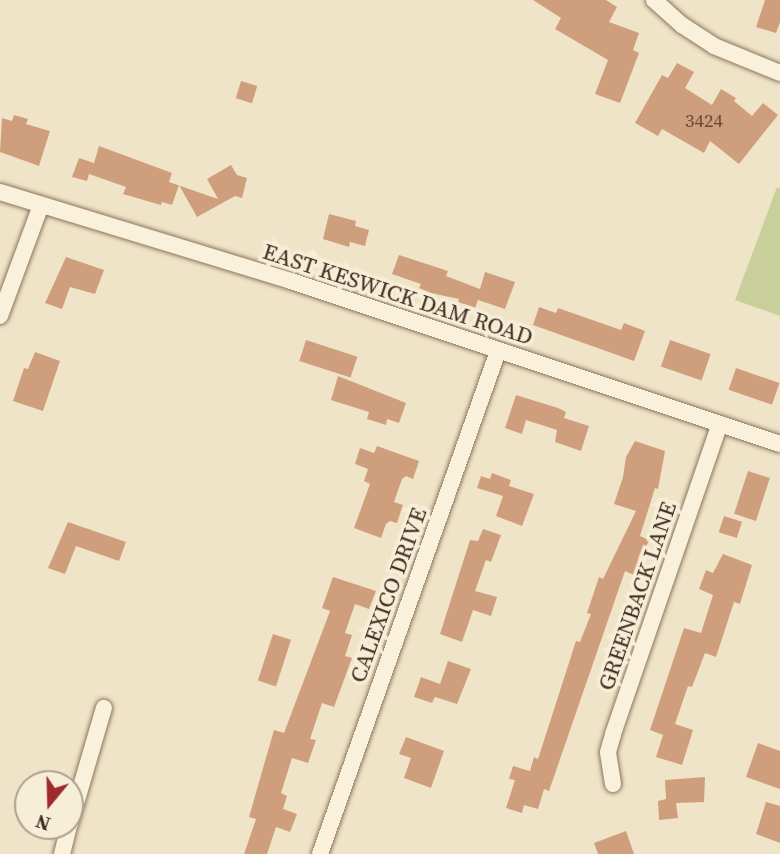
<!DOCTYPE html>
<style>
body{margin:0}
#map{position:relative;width:780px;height:854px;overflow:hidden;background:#f0e4c8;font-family:"Source Serif 4",serif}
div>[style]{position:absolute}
.green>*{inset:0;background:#c9cf9b}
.building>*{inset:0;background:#cf9f7d;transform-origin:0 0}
.roads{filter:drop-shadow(0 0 2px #8d765c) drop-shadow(0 0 2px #8d765c)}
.street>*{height:16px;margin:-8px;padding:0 8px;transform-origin:8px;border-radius:8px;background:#faf1dc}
span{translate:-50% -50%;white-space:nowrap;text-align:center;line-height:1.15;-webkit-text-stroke:7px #f7eed8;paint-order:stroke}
.number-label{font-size:19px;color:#624a37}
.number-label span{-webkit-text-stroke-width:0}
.street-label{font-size:23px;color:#3d2e20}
.north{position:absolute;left:14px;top:770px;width:70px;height:70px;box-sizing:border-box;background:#f7eed8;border:2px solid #ada18e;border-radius:50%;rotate:199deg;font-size:19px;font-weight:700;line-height:28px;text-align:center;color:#3d2e20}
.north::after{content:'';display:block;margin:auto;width:24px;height:32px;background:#9e2a2b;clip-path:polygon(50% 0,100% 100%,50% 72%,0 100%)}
</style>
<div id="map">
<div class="green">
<i style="clip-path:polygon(777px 187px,780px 188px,780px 316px,735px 300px)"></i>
</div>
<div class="building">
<i style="clip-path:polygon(533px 0,606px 0,617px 7px,609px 22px,639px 33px,633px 50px,639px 53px,620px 103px,595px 94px,608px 60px,555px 29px,561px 18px)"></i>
<i style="clip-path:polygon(765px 0,780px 0,780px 22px,776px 33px,756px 27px)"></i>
<i style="clip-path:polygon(677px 63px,694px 72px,685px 88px,712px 105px,721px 89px,736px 98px,734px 101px,752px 116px,763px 103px,778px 115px,739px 164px,710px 141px,704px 153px,662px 129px,658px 136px,635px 123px,662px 75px,668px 78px)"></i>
<i style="left:241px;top:81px;width:17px;height:18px;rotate:17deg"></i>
<i style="clip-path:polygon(14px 115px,28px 119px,26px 124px,50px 131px,39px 166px,0 152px,2px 118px,12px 121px)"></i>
<i style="clip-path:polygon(99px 146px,172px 173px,169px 182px,218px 199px,207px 179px,231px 165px,237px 175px,247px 178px,242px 198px,235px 196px,197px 217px,179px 185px,172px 205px,162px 202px,161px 205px,123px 194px,126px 187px,89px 174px,87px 181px,72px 177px,79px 158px,94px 163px)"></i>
<i style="clip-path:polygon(329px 214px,356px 221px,355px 226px,369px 230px,365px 246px,350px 242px,349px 247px,323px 239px)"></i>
<i style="clip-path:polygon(399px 255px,448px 271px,446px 276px,480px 289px,485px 272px,515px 282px,505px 309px,478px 300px,475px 308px,458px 302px,459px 299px,431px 293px,419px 288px,421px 284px,392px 274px)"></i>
<i style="clip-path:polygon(66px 257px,104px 270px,95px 294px,70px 287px,62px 309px,45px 303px)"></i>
<i style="clip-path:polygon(539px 307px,556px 313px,558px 308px,621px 330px,624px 323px,645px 331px,634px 361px,533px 325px)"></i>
<i style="left:306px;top:340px;width:54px;height:22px;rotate:18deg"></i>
<i style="left:670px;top:340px;width:43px;height:28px;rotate:19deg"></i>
<i style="clip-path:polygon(35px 352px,60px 361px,43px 411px,13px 401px,24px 368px,28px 369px)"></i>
<i style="left:736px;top:368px;width:46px;height:23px;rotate:19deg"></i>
<i style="clip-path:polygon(338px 376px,406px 403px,399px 423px,387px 419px,386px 425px,367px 419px,369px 412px,331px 400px)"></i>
<i style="clip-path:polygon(516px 395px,558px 408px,566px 412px,564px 418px,589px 426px,581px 451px,555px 442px,557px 430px,526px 420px,522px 434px,505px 428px)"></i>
<i style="clip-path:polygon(635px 441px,665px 451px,658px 489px,655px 488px,640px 536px,649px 540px,634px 575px,625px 571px,549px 791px,544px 789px,538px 809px,524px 805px,522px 813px,506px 808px,515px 780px,509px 779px,513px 766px,530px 771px,534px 757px,538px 759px,576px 641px,580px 642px,591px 614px,587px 613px,599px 577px,603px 579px,636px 511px,614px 504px,623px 477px,626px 457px)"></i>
<i style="clip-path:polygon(377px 446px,419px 461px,413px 479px,406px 476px,402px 479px,394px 502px,403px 505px,397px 523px,390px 521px,386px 524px,381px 538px,354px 528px,370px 484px,364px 481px,368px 469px,355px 464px,360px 448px,374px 453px)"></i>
<i style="left:748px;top:471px;width:23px;height:45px;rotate:18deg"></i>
<i style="clip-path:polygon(492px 473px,511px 480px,509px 486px,534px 494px,522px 526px,496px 516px,503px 496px,477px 488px,481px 476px,490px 479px)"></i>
<i style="left:724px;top:516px;width:19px;height:17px;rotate:18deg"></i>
<i style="clip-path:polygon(68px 522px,126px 542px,119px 561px,76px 546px,65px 574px,48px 568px)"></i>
<i style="clip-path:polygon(483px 529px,501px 535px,491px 562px,486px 560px,475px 591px,497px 597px,491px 616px,473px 610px,462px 642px,440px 634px,470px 540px,478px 541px)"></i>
<i style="clip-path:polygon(723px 554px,752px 565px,740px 604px,734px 602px,716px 657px,705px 653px,692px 687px,688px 686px,675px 724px,693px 730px,682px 765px,656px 757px,663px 735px,650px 730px,684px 628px,701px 633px,713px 595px,699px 589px,706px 570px,713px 573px)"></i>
<i style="clip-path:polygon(333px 577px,376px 591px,369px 609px,355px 604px,345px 633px,352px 635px,345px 656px,352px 658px,334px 707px,322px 703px,310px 739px,316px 740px,308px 763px,292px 758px,281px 793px,287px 796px,283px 809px,297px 814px,290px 832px,276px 827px,267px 854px,244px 854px,256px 819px,249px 817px,274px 730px,284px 733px,330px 611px,322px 608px)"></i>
<i style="left:273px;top:634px;width:19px;height:49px;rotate:18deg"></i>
<i style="clip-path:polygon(448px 661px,471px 669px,457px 704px,435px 697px,432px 703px,414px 697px,421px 677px,440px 684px)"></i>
<i style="clip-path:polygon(406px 737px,444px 751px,431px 788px,404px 778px,411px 758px,399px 754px)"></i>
<i style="clip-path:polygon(758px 743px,780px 751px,780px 789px,746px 777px)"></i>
<i style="clip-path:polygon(705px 777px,704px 802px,676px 803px,678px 818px,659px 820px,658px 801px,666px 799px,665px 780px)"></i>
<i style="clip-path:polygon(766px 802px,780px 806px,780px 843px,756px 834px)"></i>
<i style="clip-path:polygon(626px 831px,634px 854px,598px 854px,594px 843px)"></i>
</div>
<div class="roads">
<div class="street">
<i style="left:654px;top:0;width:38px;rotate:42deg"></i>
<i style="left:682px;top:25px;width:38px;rotate:33deg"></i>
<i style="left:714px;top:46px;width:71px;rotate:22.2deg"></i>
<i style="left:0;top:192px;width:304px;rotate:17deg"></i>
<i style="left:291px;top:281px;width:515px;rotate:18.43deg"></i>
<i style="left:0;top:316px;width:118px;rotate:-69.7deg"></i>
<i style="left:613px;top:784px;width:32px;rotate:-99deg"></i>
<i style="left:608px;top:752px;width:19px;rotate:-74deg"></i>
<i style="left:613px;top:734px;width:328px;rotate:-71deg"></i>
<i style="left:70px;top:824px;width:121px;rotate:-73.7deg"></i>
<i style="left:62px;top:854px;width:29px;rotate:-76deg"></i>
<i style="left:320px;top:854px;width:534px;rotate:-70.51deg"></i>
</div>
</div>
<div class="number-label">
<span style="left:704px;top:121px">3424</span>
</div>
<div class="street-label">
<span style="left:398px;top:294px;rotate:18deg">EAST KESWICK DAM ROAD</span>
<span style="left:388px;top:595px;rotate:-70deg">CALEXICO DRIVE</span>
<span style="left:637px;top:596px;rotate:-71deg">GREENBACK LANE</span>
</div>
<div class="north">N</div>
</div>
